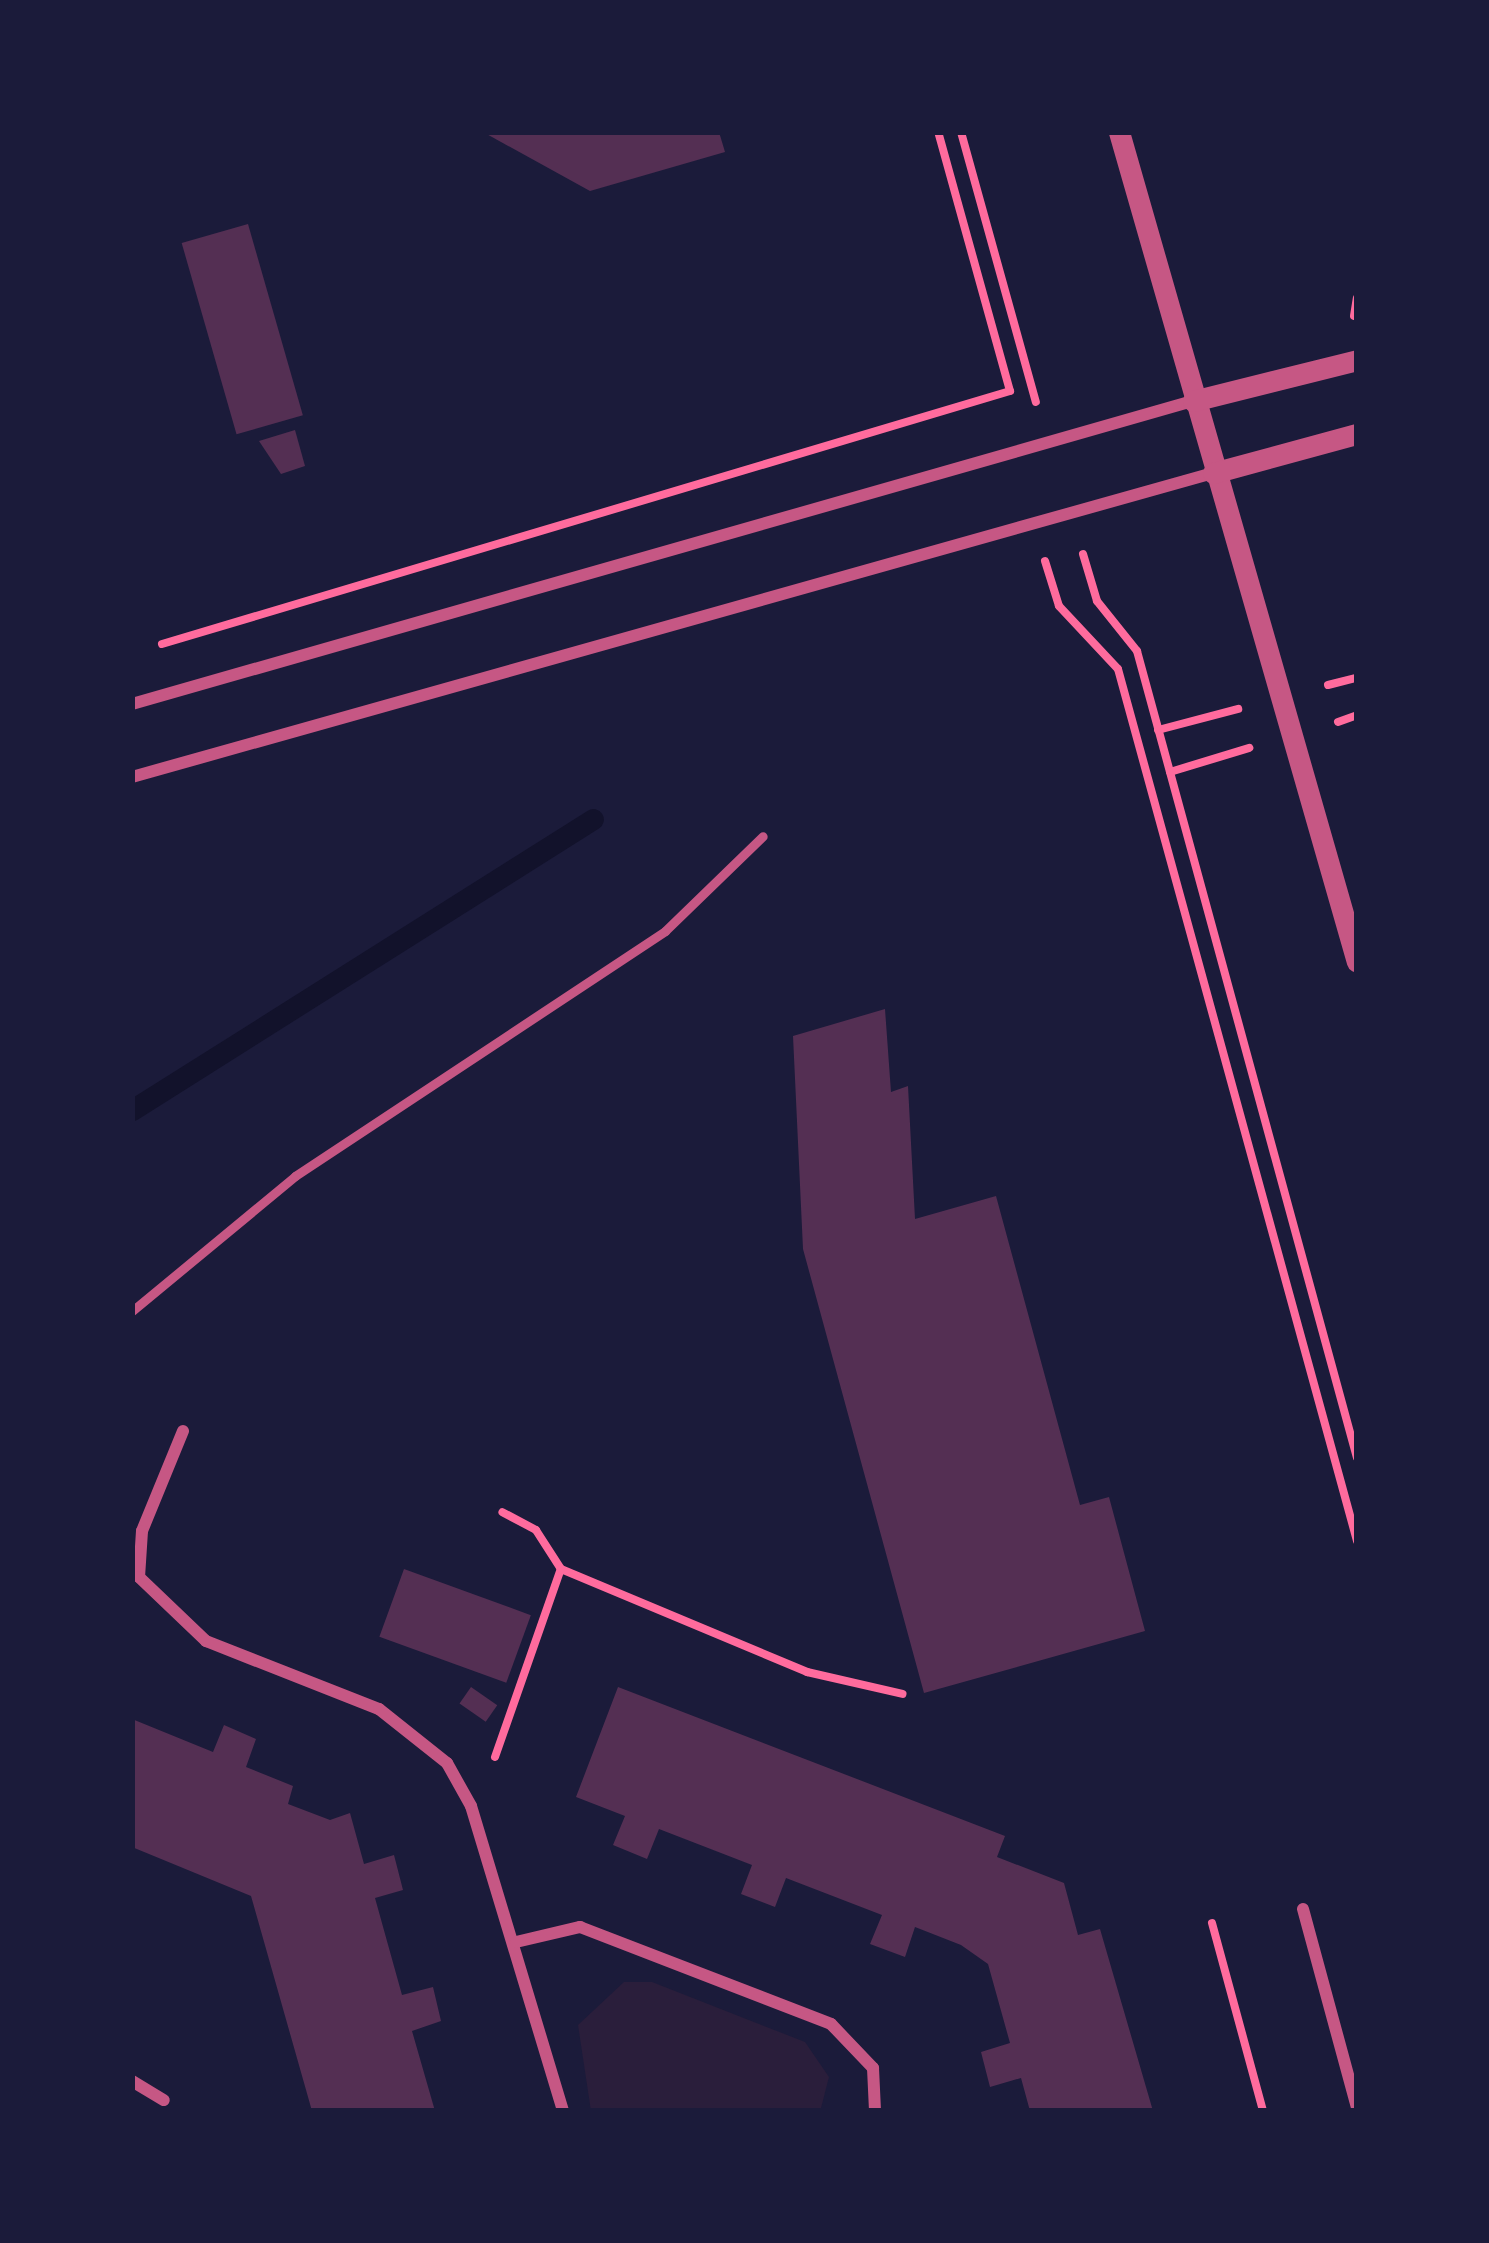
<!DOCTYPE html>
<style>
body{margin:0}
#map{position:relative;width:1489px;height:2243px;overflow:hidden;background:#1b1b3a;font-family:Quicksand,sans-serif}
div>[style]{position:absolute}
.green>*{inset:0;background:#2a1e3b}
.stream>*{height:21px;margin:-10.5px;padding:0 10.5px;transform-origin:10.5px;border-radius:10.5px;background:#12122b}
.building>*{inset:0;background:#542f53;transform-origin:0 0}
.path>*{height:8px;margin:-4px;padding:0 4px;transform-origin:4px;border-radius:4px;background:#ff6b9d}
.service>*{height:9px;margin:-4.5px;padding:0 4.5px;transform-origin:4.5px;border-radius:4.5px;background:#c65784}
.minor>*{height:12px;margin:-6px;padding:0 6px;transform-origin:6px;border-radius:6px;background:#c65784}
.tertiary>*{height:21px;margin:-10.5px;padding:0 10.5px;transform-origin:10.5px;border-radius:10.5px;background:#c65784}
span{translate:-50% -50%;white-space:nowrap;text-align:center;line-height:1.15;-webkit-text-stroke:9px #1b1b3a;paint-order:stroke}
.frame{position:absolute;inset:0;border:135px solid #1b1b3a;pointer-events:none}
</style>
<div id="map">
<div class="green">
<i style="clip-path:polygon(624px 1982px,652px 1982px,805px 2042px,829px 2077px,821px 2108px,591px 2111px,578px 2025px)"></i>
</div>
<div class="stream">
<i style="left:132px;top:1110px;width:545px;rotate:-32.26deg"></i>
</div>
<div class="building">
<i style="clip-path:polygon(483px 132px,719px 132px,725px 152px,590px 191px)"></i>
<i style="left:248px;top:224px;width:199px;height:69px;rotate:74deg"></i>
<i style="clip-path:polygon(295px 430px,305px 466px,281px 474px,259px 441px)"></i>
<i style="clip-path:polygon(885px 1009px,891px 1092px,908px 1086px,915px 1219px,996px 1196px,1080px 1505px,1109px 1497px,1145px 1631px,924px 1693px,803px 1249px,793px 1036px)"></i>
<i style="left:404px;top:1569px;width:135px;height:72px;rotate:20deg"></i>
<i style="left:471px;top:1687px;width:32px;height:20px;rotate:35deg"></i>
<i style="clip-path:polygon(618px 1687px,1005px 1836px,997px 1857px,1064px 1883px,1078px 1935px,1100px 1929px,1153px 2111px,1030px 2111px,1021px 2078px,990px 2087px,981px 2052px,1010px 2043px,988px 1964px,961px 1945px,915px 1927px,905px 1957px,870px 1944px,882px 1915px,786px 1878px,775px 1907px,741px 1894px,752px 1865px,659px 1829px,647px 1859px,613px 1845px,625px 1816px,576px 1797px)"></i>
<i style="clip-path:polygon(132px 1719px,213px 1752px,224px 1725px,256px 1739px,246px 1767px,293px 1786px,288px 1804px,330px 1820px,350px 1813px,364px 1864px,394px 1855px,403px 1890px,375px 1898px,402px 1995px,433px 1987px,441px 2021px,412px 2031px,435px 2111px,312px 2111px,251px 1896px,132px 1847px)"></i>
</div>
<div class="path">
<i style="left:961px;top:132px;width:280px;rotate:74.5deg"></i>
<i style="left:1354px;top:316px;width:18px;rotate:-81deg"></i>
<i style="left:1083px;top:554px;width:49px;rotate:73.4deg"></i>
<i style="left:1097px;top:601px;width:64px;rotate:51.3deg"></i>
<i style="left:1137px;top:651px;width:836px;rotate:74.75deg"></i>
<i style="left:1045px;top:561px;width:47px;rotate:72.7deg"></i>
<i style="left:1059px;top:606px;width:86px;rotate:46.9deg"></i>
<i style="left:1118px;top:669px;width:904px;rotate:74.67deg"></i>
<i style="left:162px;top:644px;width:885px;rotate:-16.61deg"></i>
<i style="left:1010px;top:391px;width:269px;rotate:-105.5deg"></i>
<i style="left:1328px;top:685px;width:30px;rotate:-14deg"></i>
<i style="left:1338px;top:722px;width:20px;rotate:-20deg"></i>
<i style="left:1158px;top:730px;width:83px;rotate:-14.7deg"></i>
<i style="left:1170px;top:772px;width:83px;rotate:-16.9deg"></i>
<i style="left:561px;top:1569px;width:267px;rotate:22.7deg"></i>
<i style="left:807px;top:1672px;width:98px;rotate:12.9deg"></i>
<i style="left:495px;top:1757px;width:199px;rotate:-70.7deg"></i>
<i style="left:561px;top:1569px;width:46px;rotate:-122.7deg"></i>
<i style="left:536px;top:1530px;width:38px;rotate:-152deg"></i>
<i style="left:1212px;top:1923px;width:195px;rotate:74.8deg"></i>
</div>
<div class="service">
<i style="left:132px;top:1311px;width:212px;rotate:-39.6deg"></i>
<i style="left:295px;top:1176px;width:444px;rotate:-33.5deg"></i>
<i style="left:665px;top:931px;width:136px;rotate:-44.1deg"></i>
</div>
<div class="minor">
<i style="left:132px;top:704px;width:1103px;rotate:-15.94deg"></i>
<i style="left:132px;top:777px;width:1123px;rotate:-15.71deg"></i>
<i style="left:183px;top:1431px;width:108px;rotate:112.3deg"></i>
<i style="left:142px;top:1531px;width:46px;rotate:93.7deg"></i>
<i style="left:139px;top:1577px;width:93px;rotate:43.7deg"></i>
<i style="left:206px;top:1641px;width:186px;rotate:21.5deg"></i>
<i style="left:379px;top:1709px;width:87px;rotate:38.5deg"></i>
<i style="left:447px;top:1763px;width:49px;rotate:60.8deg"></i>
<i style="left:471px;top:1806px;width:319px;rotate:73.2deg"></i>
<i style="left:1303px;top:1909px;width:206px;rotate:74.8deg"></i>
<i style="left:516px;top:1942px;width:66px;rotate:-13.2deg"></i>
<i style="left:580px;top:1927px;width:269px;rotate:21.1deg"></i>
<i style="left:831px;top:2024px;width:61px;rotate:46.3deg"></i>
<i style="left:873px;top:2068px;width:43px;rotate:87.3deg"></i>
<i style="left:132px;top:2081px;width:37px;rotate:31deg"></i>
</div>
<div class="tertiary">
<i style="left:1119px;top:132px;width:863px;rotate:74deg"></i>
<i style="left:1193px;top:401px;width:169px;rotate:-14deg"></i>
<i style="left:1213px;top:473px;width:149px;rotate:-15.2deg"></i>
</div>
<div class="frame"></div>
</div>
